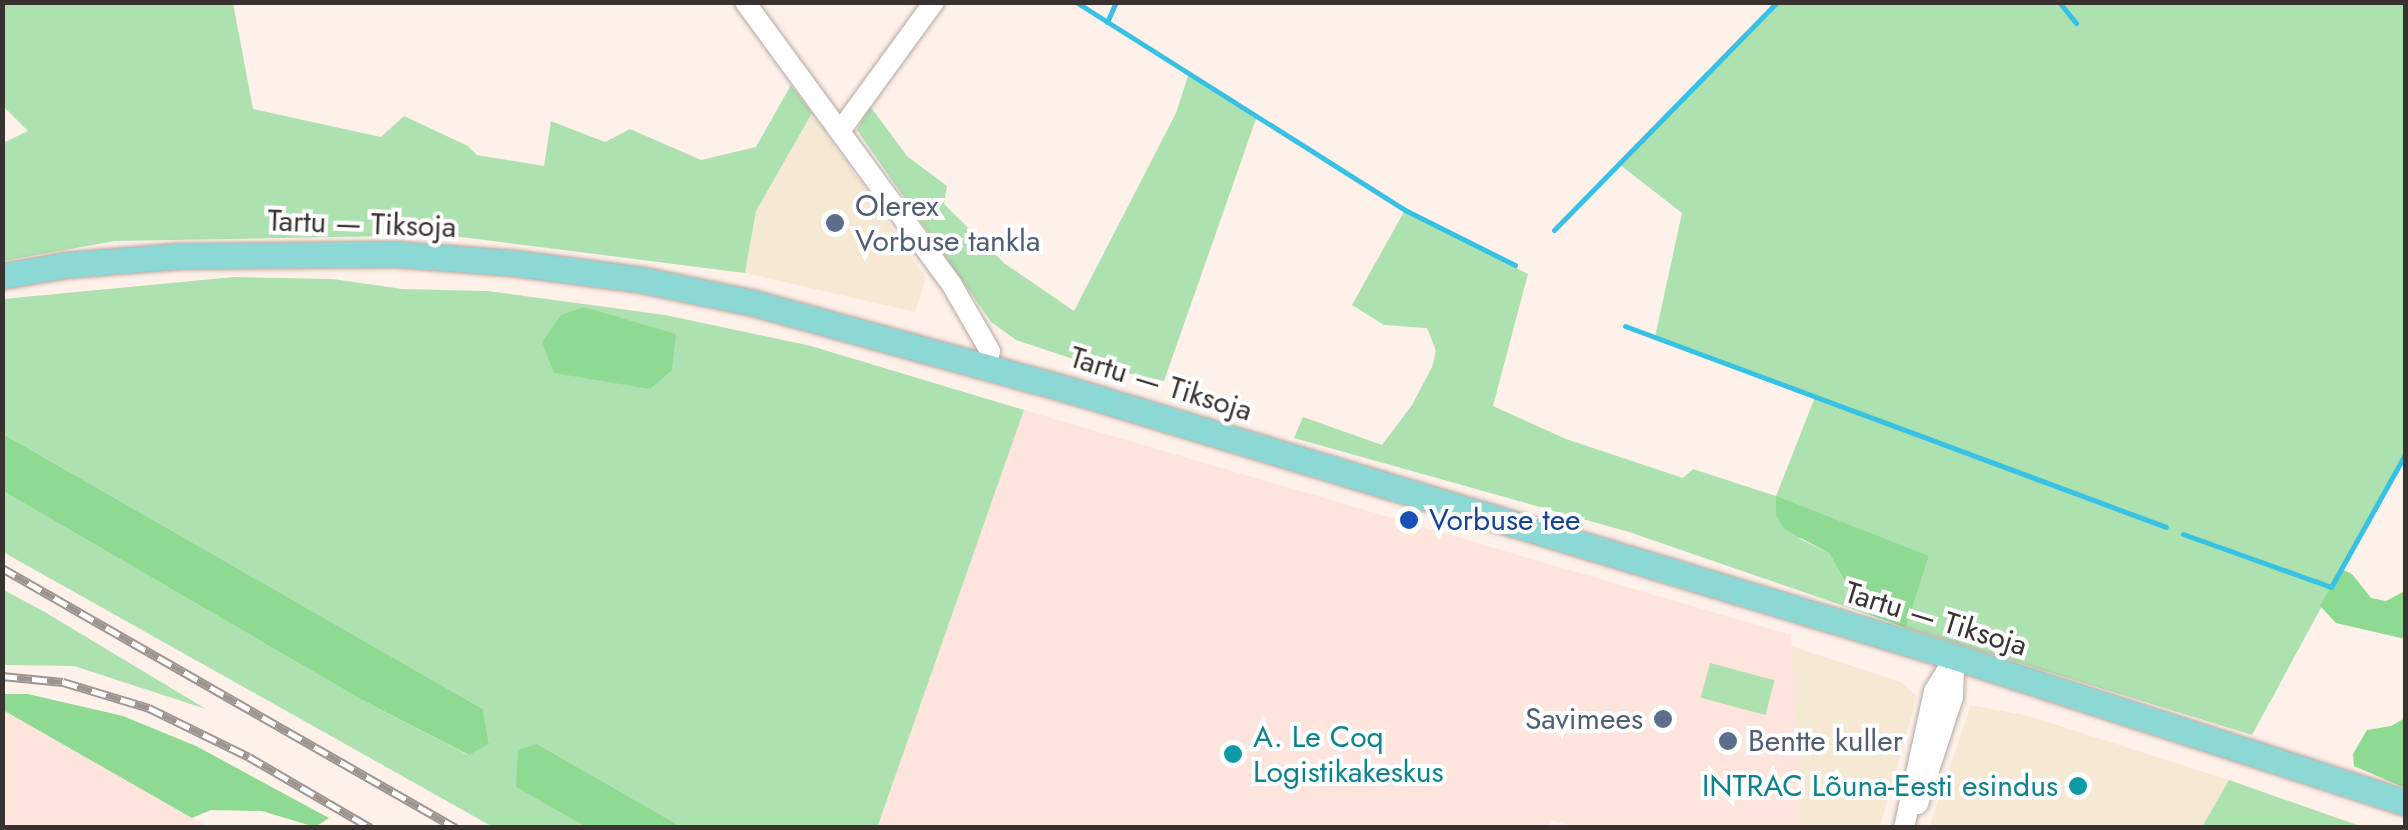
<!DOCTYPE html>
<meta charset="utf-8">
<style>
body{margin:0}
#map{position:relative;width:2408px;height:830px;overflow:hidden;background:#fef1ea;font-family:Jost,sans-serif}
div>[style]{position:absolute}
.commercial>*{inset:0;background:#f5e9d4}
.industrial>*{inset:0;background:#fde4dd}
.green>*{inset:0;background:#aee1b0;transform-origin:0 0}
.forest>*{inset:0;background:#8fda92}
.stream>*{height:5px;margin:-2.5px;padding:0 2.5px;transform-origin:2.5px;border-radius:2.5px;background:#36c1e5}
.roads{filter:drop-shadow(0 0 2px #b3a8a0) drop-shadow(0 0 2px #b3a8a0)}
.minor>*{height:20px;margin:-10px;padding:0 10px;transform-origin:10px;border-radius:10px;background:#fff}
.major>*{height:25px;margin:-12.5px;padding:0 12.5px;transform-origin:12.5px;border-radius:12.5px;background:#8cd8d4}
.rail>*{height:9px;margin-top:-4.5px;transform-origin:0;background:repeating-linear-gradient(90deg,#fff 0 15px,#9e9590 0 30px);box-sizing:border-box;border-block:2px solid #9e9590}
.dots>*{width:28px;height:28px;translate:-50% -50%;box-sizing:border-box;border:5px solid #fff;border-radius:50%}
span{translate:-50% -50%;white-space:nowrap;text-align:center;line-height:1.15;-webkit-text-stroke:8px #fff;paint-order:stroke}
.service-label{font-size:30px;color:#4e5e75}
.left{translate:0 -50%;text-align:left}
.right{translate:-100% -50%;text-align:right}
.street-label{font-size:30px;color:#383330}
.transit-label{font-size:30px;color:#164399}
.culture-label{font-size:30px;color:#0d838f}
.frame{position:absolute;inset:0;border:5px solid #383330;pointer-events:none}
</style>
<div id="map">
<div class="commercial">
<i style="clip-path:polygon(812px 113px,926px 278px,915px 312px,745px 273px,756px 211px)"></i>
<i style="clip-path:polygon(1791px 646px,1901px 682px,1917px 697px,1880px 827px,1800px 827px)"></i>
<i style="clip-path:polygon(1971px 705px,2029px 716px,2229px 780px,2202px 827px,1929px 828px)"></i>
</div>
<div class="industrial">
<i style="clip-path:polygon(1024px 410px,1791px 635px,1800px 827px,1580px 828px,1550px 820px,1548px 828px,877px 828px)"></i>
<i style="clip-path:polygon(3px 710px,208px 827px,3px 827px)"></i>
</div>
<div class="green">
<i style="clip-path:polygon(3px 2px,233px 3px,253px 109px,381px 137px,404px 116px,468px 146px,477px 155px,544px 166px,551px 121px,605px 142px,630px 129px,701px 160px,756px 147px,791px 85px,812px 113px,756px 211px,745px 273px,445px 235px,115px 241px,3px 261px,3px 143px,28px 131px,3px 106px)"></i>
<i style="clip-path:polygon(1777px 3px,2405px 3px,2405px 453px,2252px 735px,1906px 628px,1929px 556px,1798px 538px,1829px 553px,1854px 597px,1870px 615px,1629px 532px,1294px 438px,1303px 417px,1382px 445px,1412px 405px,1432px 367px,1436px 351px,1427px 328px,1384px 325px,1352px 305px,1405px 210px,1528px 274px,1493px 406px,1566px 439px,1683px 478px,1693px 469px,1776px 496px,1815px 397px,1655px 337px,1682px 213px,1619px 164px)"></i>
<i style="clip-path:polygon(1189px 73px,1257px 116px,1164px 381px,1097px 367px,1016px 340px,991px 322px,857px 130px,870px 106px,907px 156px,947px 186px,944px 204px,1004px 263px,1074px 311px,1176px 113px)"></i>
<i style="clip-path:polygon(234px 277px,333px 279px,402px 289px,487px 291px,665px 315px,811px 346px,1024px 410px,877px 828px,682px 827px,537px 744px,517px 787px,586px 827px,493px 827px,3px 552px,3px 491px,362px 700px,468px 755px,489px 744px,483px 709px,3px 434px,3px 299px)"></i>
<i style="clip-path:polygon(2px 589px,43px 611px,206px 709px,74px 666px,3px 665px)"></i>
<i style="left:1710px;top:663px;width:67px;height:36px;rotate:15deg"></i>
<i style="clip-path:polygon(2229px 780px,2363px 827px,2202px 827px)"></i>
</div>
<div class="forest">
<i style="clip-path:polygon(584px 307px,676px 334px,672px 370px,650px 389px,554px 373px,542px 342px,561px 315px)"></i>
<i style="clip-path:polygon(3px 434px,483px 709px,489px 744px,469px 755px,362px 700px,3px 491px)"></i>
<i style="clip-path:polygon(1776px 496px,1929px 556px,1906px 628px,1870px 615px,1854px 597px,1829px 553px,1784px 529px,1776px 515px)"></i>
<i style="clip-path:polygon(2341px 569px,2352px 574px,2371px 598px,2386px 601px,2405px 591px,2405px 639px,2336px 623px,2320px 606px)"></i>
<i style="clip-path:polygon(3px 694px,28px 694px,123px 716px,196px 746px,329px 818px,315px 827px,262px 811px,211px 810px,192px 818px,3px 710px)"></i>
<i style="clip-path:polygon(2405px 718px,2405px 788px,2354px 766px,2353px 754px,2367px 730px,2391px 726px)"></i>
<i style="clip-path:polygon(537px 744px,682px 827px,586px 827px,516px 787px,518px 750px)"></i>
</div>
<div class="stream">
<i style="left:1076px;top:2px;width:389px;rotate:32.3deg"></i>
<i style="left:1405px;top:210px;width:123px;rotate:26.6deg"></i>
<i style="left:2059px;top:2px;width:27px;rotate:51deg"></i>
<i style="left:1107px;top:22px;width:22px;rotate:-66deg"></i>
<i style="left:1554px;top:230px;width:319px;rotate:-45.6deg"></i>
<i style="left:1625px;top:326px;width:577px;rotate:20.38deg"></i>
<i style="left:2183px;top:534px;width:157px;rotate:19.7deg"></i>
<i style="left:2331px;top:587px;width:154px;rotate:-60.8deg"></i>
</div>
<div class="roads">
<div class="minor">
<i style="left:745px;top:2px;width:351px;rotate:53.8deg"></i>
<i style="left:952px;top:285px;width:76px;rotate:60.1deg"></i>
<i style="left:990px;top:351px;width:15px;rotate:101deg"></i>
<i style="left:840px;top:131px;width:160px;rotate:-53.9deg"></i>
<i style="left:1918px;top:804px;width:113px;rotate:-71.9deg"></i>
<i style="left:1953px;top:697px;width:33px;rotate:-88deg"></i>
<i style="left:1904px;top:828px;width:140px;rotate:-77.6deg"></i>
<i style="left:1934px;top:691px;width:40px;rotate:-58deg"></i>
</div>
<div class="major">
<i style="left:2px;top:276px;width:64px;rotate:-9.9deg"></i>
<i style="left:65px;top:265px;width:114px;rotate:-4.5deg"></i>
<i style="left:179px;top:256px;width:216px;rotate:-0.5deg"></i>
<i style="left:395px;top:254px;width:119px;rotate:4.3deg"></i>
<i style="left:514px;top:263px;width:130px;rotate:7.5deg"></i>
<i style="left:643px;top:280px;width:113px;rotate:11.7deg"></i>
<i style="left:754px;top:303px;width:328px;rotate:15.4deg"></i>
<i style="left:1070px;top:390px;width:924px;rotate:16.79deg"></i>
<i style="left:1955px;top:657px;width:474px;rotate:17.9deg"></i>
</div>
</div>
<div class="rail">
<i style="left:2px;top:568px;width:523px;rotate:29.8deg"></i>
<i style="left:2px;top:676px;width:61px;rotate:5.6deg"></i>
<i style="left:63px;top:682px;width:90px;rotate:16.8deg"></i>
<i style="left:149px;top:708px;width:111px;rotate:26.1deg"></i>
<i style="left:249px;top:757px;width:141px;rotate:30.2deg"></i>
</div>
<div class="dots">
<i style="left:835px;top:223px;background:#5c6f8a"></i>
<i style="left:1409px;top:520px;background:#1a4fb4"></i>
<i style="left:1663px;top:719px;background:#5c6f8a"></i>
<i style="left:1728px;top:741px;background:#5c6f8a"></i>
<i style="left:1233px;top:754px;background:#0f9aa8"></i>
<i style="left:2078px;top:786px;background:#0f9aa8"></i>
</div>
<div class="service-label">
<span class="left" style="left:855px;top:223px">Olerex<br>Vorbuse tankla</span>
<span class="right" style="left:1643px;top:719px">Savimees</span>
<span class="left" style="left:1748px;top:741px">Bentte kuller</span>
</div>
<div class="street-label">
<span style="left:362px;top:224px;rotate:2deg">Tartu — Tiksoja</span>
<span style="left:1161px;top:384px;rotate:17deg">Tartu — Tiksoja</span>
<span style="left:1936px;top:619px;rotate:17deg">Tartu — Tiksoja</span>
</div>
<div class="transit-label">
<span class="left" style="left:1429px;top:520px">Vorbuse tee</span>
</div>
<div class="culture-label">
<span class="left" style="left:1253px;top:754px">A. Le Coq<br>Logistikakeskus</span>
<span class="right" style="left:2058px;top:786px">INTRAC Lõuna-Eesti esindus</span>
</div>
<div class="frame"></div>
</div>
